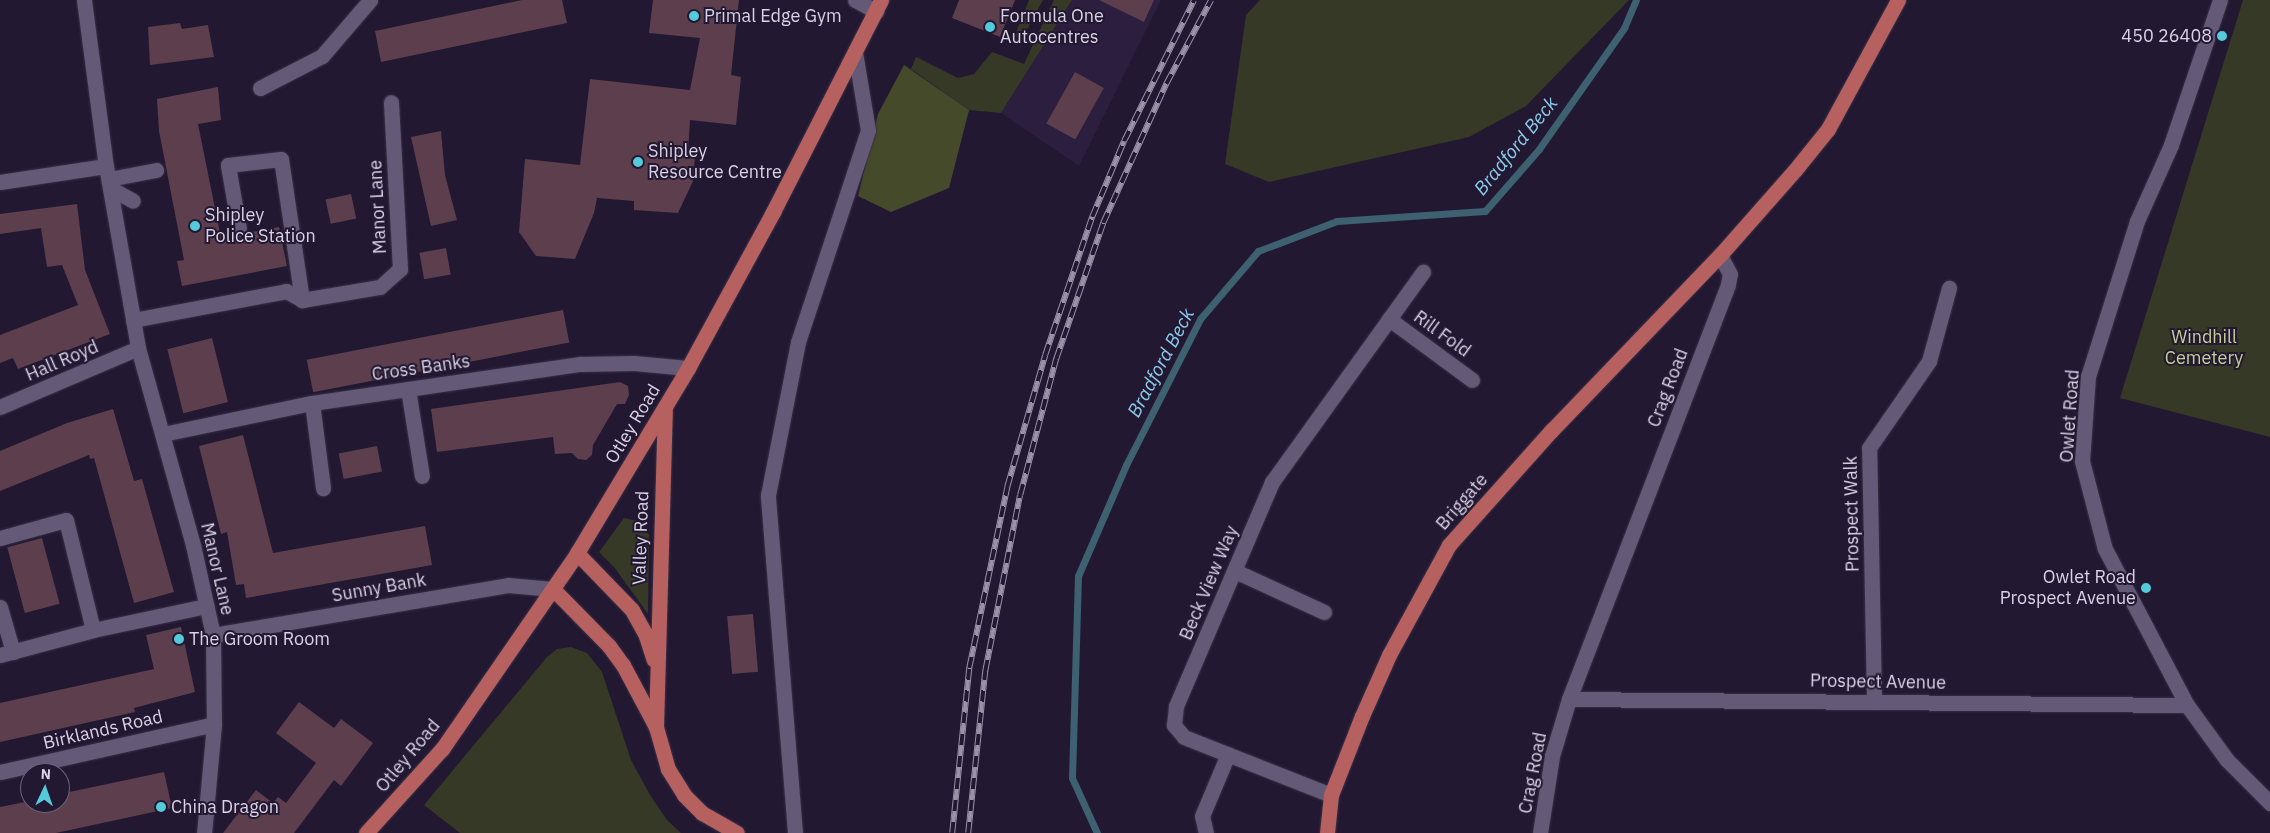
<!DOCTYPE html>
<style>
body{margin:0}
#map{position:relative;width:2270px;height:833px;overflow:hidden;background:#231832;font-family:"IBM Plex Sans",sans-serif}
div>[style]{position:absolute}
.built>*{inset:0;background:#2b1e3e}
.green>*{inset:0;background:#353925}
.forest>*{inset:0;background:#454a2b}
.stream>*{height:7px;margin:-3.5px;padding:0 3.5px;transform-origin:3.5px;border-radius:3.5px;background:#3d6170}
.building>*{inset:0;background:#5c3e4d;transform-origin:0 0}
.roads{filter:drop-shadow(0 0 1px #393146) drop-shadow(0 0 1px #393146)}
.minor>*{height:15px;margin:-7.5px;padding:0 7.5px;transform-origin:7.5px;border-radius:7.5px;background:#655978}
.major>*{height:15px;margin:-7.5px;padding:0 7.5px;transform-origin:7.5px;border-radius:7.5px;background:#b6605f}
.rail>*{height:5.5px;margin-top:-2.75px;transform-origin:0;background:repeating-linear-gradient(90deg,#231832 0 11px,#9a93a7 0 22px);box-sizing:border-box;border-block:1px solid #9a93a7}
.dots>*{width:14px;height:14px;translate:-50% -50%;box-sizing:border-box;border:2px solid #231832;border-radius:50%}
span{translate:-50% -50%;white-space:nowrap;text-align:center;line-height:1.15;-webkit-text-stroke:4px #231832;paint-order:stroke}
.poi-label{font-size:18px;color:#d9d3e5}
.left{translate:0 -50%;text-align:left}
.right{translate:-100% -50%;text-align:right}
.street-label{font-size:18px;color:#d9d3e5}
.park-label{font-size:18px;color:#c5d095}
.water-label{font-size:19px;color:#8acce9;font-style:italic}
.north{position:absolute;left:20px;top:763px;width:50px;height:50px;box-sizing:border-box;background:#231832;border:1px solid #6c637a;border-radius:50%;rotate:3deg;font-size:14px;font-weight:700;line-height:20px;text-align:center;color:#d9d3e5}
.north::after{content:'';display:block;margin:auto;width:18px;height:22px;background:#53cbdb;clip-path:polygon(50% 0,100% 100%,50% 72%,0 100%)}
</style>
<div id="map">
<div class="built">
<i style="clip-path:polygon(1072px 0,1161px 0,1079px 166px,1001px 113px)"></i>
</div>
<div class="green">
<i style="clip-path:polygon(1029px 0,1043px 0,1020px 43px,1013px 40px)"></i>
<i style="clip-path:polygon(1054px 0,1072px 0,1001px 113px,969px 110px,911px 69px,916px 57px,958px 78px,974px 74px,992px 52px,1024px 64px)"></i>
<i style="clip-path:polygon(1260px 0,1629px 0,1526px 106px,1469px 137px,1269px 182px,1225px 164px,1246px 15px)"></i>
<i style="clip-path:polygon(2243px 0,2270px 0,2270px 437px,2120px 398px)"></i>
<i style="clip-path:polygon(624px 518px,638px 521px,649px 535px,648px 614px,614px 567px,599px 552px)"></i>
<i style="clip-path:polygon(571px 647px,587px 653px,602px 672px,631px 760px,650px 795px,667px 820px,681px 833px,460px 833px,424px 805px,547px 657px,557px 649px)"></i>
</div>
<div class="forest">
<i style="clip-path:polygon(904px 65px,969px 110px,949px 188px,891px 212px,858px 196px,878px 114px)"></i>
</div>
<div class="stream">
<i style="left:1097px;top:833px;width:60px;rotate:-114.4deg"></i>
<i style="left:1072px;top:778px;width:202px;rotate:-88.3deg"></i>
<i style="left:1078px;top:576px;width:121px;rotate:-66.6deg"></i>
<i style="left:1126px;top:465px;width:164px;rotate:-63.1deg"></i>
<i style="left:1200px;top:319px;width:89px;rotate:-49.5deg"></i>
<i style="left:1258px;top:251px;width:85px;rotate:-20.8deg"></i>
<i style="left:1337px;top:221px;width:148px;rotate:-3.9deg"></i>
<i style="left:1485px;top:211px;width:82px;rotate:-48.9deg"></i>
<i style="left:1539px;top:149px;width:148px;rotate:-54.9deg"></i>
<i style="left:1624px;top:28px;width:30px;rotate:-67deg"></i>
</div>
<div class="building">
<i style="clip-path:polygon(522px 0,562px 0,567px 23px,381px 62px,375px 31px)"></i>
<i style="clip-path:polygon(653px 0,739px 0,731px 75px,741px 77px,736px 125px,690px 120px,688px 154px,695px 156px,693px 181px,678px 213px,634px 210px,634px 201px,597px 198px,594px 213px,575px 259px,536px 256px,519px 232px,525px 159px,580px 165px,590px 79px,690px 90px,700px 38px,649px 33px)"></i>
<i style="clip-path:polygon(959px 0,1015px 0,1000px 37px,952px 18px)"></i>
<i style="clip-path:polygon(1099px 0,1154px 0,1144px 22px)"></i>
<i style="clip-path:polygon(180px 23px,182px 29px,208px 25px,214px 57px,150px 65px,148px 27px)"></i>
<i style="left:1075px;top:72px;width:33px;height:59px;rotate:29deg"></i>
<i style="clip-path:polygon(218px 87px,221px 120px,198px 124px,221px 238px,241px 238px,247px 233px,279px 227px,287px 266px,182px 286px,177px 261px,184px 260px,159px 131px,157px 99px)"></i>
<i style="clip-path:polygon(441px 131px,445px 175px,457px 220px,431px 226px,411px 137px)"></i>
<i style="left:351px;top:194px;width:25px;height:26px;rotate:78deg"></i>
<i style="clip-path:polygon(77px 204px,85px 270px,110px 334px,18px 369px,13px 358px,0 363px,0 335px,78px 305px,62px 265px,47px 267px,41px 228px,0 234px,0 214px)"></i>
<i style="left:446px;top:248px;width:27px;height:27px;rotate:80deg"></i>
<i style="left:563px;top:310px;width:33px;height:261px;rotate:79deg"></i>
<i style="left:212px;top:338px;width:66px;height:46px;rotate:76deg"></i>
<i style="clip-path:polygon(620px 382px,628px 386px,629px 395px,625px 404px,617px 404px,593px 445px,592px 455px,586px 460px,578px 459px,572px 453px,555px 454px,553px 437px,437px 452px,431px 409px)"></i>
<i style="clip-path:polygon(113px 409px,134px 481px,142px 479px,174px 592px,134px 603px,94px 458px,90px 459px,89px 455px,0 491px,0 451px,67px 423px)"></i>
<i style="clip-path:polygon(243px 435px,273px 553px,425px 526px,432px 565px,246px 598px,244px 584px,236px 585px,227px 532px,221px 534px,199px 446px)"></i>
<i style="left:377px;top:446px;width:26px;height:39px;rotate:79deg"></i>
<i style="left:42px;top:538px;width:68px;height:36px;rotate:75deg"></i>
<i style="left:753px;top:614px;width:58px;height:26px;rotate:85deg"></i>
<i style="clip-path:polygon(181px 627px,195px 692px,134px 708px,135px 712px,0 742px,0 703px,154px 669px,146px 635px)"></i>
<i style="clip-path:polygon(299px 702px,334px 728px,341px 719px,373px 743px,341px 786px,334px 780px,294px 833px,223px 833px,256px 790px,273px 803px,278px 797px,286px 803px,316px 763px,276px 733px)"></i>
<i style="clip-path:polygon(164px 772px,172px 808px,56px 833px,0 833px,0 807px,30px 801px,60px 803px,60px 794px)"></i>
</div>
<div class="roads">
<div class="minor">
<i style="left:84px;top:0;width:167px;rotate:82.5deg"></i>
<i style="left:106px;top:166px;width:185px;rotate:80deg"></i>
<i style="left:138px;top:348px;width:205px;rotate:74.4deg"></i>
<i style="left:193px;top:545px;width:92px;rotate:77.5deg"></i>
<i style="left:213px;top:635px;width:89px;rotate:89.4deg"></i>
<i style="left:214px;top:724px;width:109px;rotate:95.2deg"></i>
<i style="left:855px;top:0;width:24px;rotate:28deg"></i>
<i style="left:2220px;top:0;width:153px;rotate:108.7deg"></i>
<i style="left:2171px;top:145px;width:83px;rotate:114.1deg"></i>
<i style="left:2137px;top:221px;width:163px;rotate:107.5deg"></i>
<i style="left:2088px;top:376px;width:85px;rotate:94deg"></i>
<i style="left:2082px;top:461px;width:91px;rotate:75.4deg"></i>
<i style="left:2105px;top:549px;width:176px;rotate:62.3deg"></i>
<i style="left:2187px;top:705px;width:68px;rotate:54deg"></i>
<i style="left:2227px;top:760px;width:61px;rotate:45deg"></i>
<i style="left:260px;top:88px;width:70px;rotate:-27.3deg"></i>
<i style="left:322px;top:56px;width:74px;rotate:-49.4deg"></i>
<i style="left:109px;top:179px;width:48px;rotate:-10.8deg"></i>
<i style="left:0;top:182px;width:107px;rotate:-8.6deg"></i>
<i style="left:110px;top:188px;width:26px;rotate:29deg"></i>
<i style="left:239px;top:229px;width:65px;rotate:-99.8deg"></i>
<i style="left:228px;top:165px;width:53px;rotate:-6.5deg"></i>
<i style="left:281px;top:159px;width:143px;rotate:81.5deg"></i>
<i style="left:1389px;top:319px;width:103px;rotate:36.3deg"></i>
<i style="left:133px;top:320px;width:156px;rotate:-10.7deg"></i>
<i style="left:286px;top:291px;width:18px;rotate:29deg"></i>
<i style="left:302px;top:300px;width:79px;rotate:-9.5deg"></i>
<i style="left:380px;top:287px;width:27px;rotate:-42deg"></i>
<i style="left:400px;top:269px;width:167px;rotate:-93.1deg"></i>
<i style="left:408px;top:389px;width:88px;rotate:80.9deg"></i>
<i style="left:312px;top:403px;width:86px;rotate:82.6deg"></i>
<i style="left:0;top:407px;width:150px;rotate:-23.1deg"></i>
<i style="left:163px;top:434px;width:152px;rotate:-11.8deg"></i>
<i style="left:312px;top:403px;width:271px;rotate:-8.3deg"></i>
<i style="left:580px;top:364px;width:54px;rotate:-1.1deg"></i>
<i style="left:634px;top:363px;width:54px;rotate:5.3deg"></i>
<i style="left:0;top:538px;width:68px;rotate:-15.3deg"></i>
<i style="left:66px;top:520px;width:113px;rotate:76.2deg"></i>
<i style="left:1235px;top:571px;width:98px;rotate:24.7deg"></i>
<i style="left:0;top:607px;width:47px;rotate:73.9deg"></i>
<i style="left:213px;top:635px;width:299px;rotate:-9.6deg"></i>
<i style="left:508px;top:585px;width:45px;rotate:5.1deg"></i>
<i style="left:0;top:655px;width:96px;rotate:-15deg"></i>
<i style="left:93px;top:630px;width:116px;rotate:-12deg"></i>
<i style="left:1569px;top:699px;width:618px;rotate:0.56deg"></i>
<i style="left:1874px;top:700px;width:252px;rotate:-91.1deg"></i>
<i style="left:1869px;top:448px;width:106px;rotate:-55.4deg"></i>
<i style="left:1929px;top:361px;width:76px;rotate:-74.7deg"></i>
<i style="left:0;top:772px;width:219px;rotate:-12.6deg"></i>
<i style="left:1331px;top:795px;width:158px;rotate:-158.5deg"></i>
<i style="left:1184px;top:737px;width:16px;rotate:-130deg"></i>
<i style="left:1174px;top:725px;width:19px;rotate:-84deg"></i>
<i style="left:1176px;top:706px;width:244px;rotate:-66.8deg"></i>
<i style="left:1272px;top:482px;width:259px;rotate:-54.3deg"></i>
<i style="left:795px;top:833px;width:339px;rotate:-94.6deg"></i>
<i style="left:768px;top:495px;width:156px;rotate:-78.9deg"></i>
<i style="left:798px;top:342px;width:223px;rotate:-71.7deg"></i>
<i style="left:868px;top:130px;width:79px;rotate:-99.5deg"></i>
<i style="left:1206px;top:833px;width:17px;rotate:-103deg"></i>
<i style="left:1202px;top:816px;width:67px;rotate:-67.2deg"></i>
<i style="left:1540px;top:833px;width:78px;rotate:-81.1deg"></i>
<i style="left:1552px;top:756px;width:59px;rotate:-73.4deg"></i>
<i style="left:1569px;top:699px;width:444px;rotate:-69deg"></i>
<i style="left:1728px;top:284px;width:10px;rotate:-79deg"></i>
<i style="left:1730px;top:274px;width:21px;rotate:-118deg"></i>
</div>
<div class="major">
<i style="left:577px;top:553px;width:79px;rotate:46deg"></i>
<i style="left:632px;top:610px;width:26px;rotate:61deg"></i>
<i style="left:645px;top:633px;width:28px;rotate:72deg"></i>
<i style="left:553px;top:589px;width:80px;rotate:45.5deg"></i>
<i style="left:609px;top:646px;width:24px;rotate:54deg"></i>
<i style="left:623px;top:665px;width:70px;rotate:62deg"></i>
<i style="left:656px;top:727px;width:44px;rotate:74.1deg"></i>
<i style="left:668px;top:769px;width:31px;rotate:58deg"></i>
<i style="left:684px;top:795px;width:25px;rotate:45deg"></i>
<i style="left:702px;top:813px;width:40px;rotate:29.7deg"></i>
<i style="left:656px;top:727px;width:318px;rotate:-88.4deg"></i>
<i style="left:366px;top:833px;width:113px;rotate:-47.9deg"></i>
<i style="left:442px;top:749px;width:238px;rotate:-55.4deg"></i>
<i style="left:577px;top:553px;width:216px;rotate:-59deg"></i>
<i style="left:688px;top:368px;width:178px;rotate:-61.4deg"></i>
<i style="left:773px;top:212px;width:238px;rotate:-63deg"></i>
<i style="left:1327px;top:833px;width:38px;rotate:-84deg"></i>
<i style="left:1331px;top:795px;width:85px;rotate:-68.6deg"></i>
<i style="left:1362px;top:716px;width:67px;rotate:-66.1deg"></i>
<i style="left:1389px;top:655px;width:125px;rotate:-61.4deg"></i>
<i style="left:1449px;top:545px;width:154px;rotate:-48.2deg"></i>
<i style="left:1552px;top:430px;width:243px;rotate:-46.2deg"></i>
<i style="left:1720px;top:255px;width:113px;rotate:-48.6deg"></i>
<i style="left:1795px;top:170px;width:53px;rotate:-51.2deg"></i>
<i style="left:1828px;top:129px;width:147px;rotate:-61.5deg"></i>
</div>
</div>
<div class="rail">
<i style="left:952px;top:833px;width:166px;rotate:-84.1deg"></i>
<i style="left:969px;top:668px;width:185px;rotate:-78.1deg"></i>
<i style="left:1007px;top:487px;width:137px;rotate:-73.9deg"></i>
<i style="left:1045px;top:355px;width:146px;rotate:-71.2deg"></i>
<i style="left:1092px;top:217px;width:82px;rotate:-67.2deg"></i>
<i style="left:1124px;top:141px;width:157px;rotate:-63.6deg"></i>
<i style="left:968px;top:833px;width:163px;rotate:-84deg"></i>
<i style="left:985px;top:671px;width:179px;rotate:-78.8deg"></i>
<i style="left:1020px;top:495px;width:141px;rotate:-75.2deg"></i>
<i style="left:1056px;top:359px;width:144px;rotate:-70.9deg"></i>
<i style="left:1103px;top:223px;width:153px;rotate:-65.6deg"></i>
<i style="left:1166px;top:84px;width:95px;rotate:-61.8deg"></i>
</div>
<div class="dots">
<i style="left:694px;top:16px;background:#53cbdb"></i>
<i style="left:990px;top:27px;background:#53cbdb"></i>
<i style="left:2222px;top:36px;background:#53cbdb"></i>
<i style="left:638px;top:162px;background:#53cbdb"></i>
<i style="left:195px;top:226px;background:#53cbdb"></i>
<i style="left:2146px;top:588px;background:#53cbdb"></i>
<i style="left:179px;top:639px;background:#53cbdb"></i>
<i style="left:161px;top:807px;background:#53cbdb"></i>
</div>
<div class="poi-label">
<span class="left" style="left:704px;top:16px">Primal Edge Gym</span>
<span class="left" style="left:1000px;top:27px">Formula One<br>Autocentres</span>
<span class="right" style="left:2212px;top:36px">450 26408</span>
<span class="left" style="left:648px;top:162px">Shipley<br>Resource Centre</span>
<span class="left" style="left:205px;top:226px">Shipley<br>Police Station</span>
<span class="right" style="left:2136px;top:588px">Owlet Road<br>Prospect Avenue</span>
<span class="left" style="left:189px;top:639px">The Groom Room</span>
<span class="left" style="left:171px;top:807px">China Dragon</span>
</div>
<div class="street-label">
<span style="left:378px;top:207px;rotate:-93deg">Manor Lane</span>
<span style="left:1442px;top:334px;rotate:36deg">Rill Fold</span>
<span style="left:62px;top:361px;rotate:-23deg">Hall Royd</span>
<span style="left:421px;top:368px;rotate:-8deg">Cross Banks</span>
<span style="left:1668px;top:388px;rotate:-69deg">Crag Road</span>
<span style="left:2070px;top:416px;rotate:-86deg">Owlet Road</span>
<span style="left:633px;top:424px;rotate:-59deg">Otley Road</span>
<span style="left:1462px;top:502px;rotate:-49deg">Briggate</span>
<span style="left:1852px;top:514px;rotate:-91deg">Prospect Walk</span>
<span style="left:641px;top:538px;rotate:-88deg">Valley Road</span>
<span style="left:217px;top:569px;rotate:77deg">Manor Lane</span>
<span style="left:1209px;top:583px;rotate:-67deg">Beck View Way</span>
<span style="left:379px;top:588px;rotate:-10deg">Sunny Bank</span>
<span style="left:1878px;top:682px;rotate:1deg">Prospect Avenue</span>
<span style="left:103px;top:730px;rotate:-13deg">Birklands Road</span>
<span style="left:408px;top:756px;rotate:-50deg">Otley Road</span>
<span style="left:1533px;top:773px;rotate:-79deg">Crag Road</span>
</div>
<div class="park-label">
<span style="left:2204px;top:348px">Windhill<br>Cemetery</span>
</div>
<div class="water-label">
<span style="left:1516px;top:146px;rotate:-51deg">Bradford Beck</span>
<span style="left:1161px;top:363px;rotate:-62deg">Bradford Beck</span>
</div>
<div class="north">N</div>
</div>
